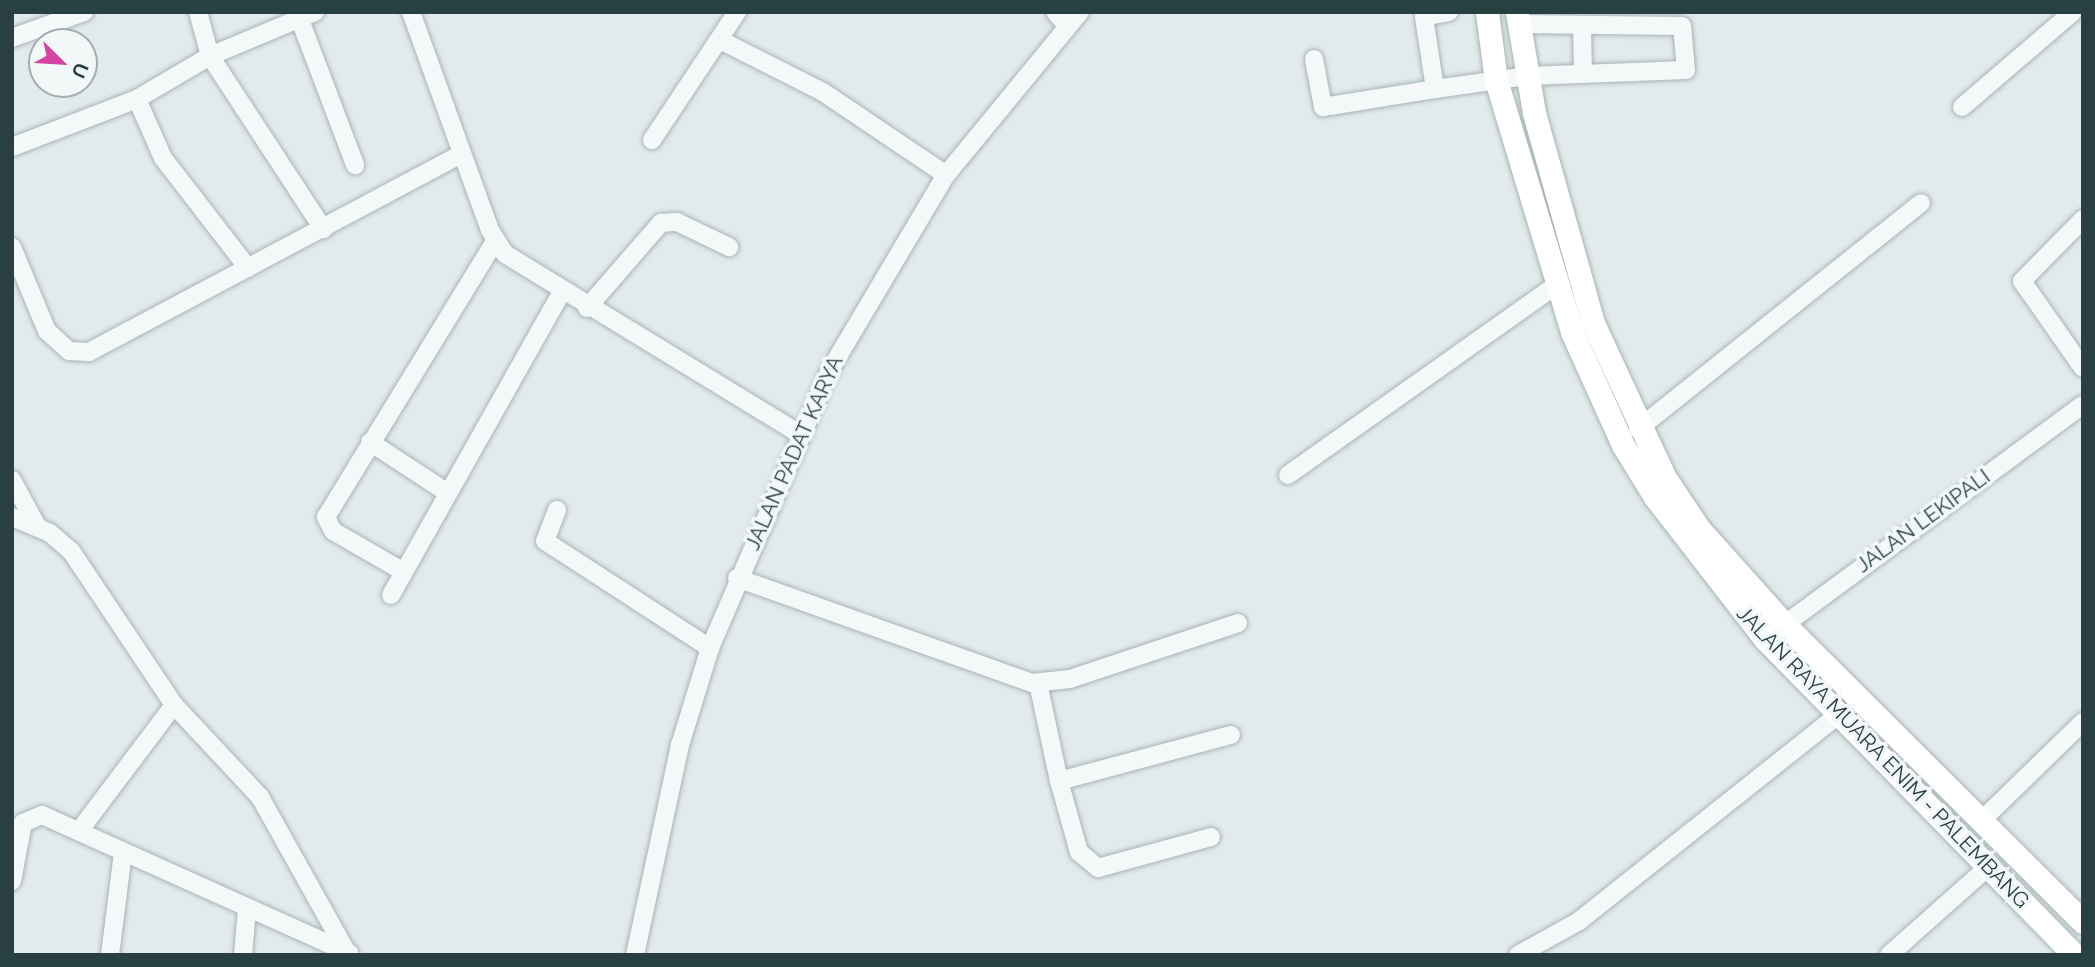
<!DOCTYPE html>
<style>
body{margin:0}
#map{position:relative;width:2095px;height:967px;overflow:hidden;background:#e2eaeb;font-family:Raleway,sans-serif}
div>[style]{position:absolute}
.roads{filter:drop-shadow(0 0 2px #a7b4b5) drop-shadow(0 0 2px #a7b4b5)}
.minor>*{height:18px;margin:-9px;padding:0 9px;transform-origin:9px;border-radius:9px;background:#f5f8f9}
.major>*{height:23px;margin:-11.5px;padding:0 11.5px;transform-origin:11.5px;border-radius:11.5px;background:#fff}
span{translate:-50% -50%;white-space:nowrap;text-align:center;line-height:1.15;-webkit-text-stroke:7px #f2f7f8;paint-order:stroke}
.street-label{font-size:21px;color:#294043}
.frame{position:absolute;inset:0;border:14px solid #294043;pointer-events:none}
.north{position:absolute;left:28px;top:28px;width:70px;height:70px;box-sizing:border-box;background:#f2f7f8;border:2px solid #a2aeb0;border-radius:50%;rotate:114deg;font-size:19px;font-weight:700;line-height:28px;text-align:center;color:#294043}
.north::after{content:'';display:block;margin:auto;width:24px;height:32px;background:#d343a2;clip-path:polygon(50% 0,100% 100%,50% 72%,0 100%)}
</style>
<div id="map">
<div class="roads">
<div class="minor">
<i style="left:198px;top:12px;width:46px;rotate:74.7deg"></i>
<i style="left:210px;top:56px;width:207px;rotate:56.8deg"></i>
<i style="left:297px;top:12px;width:164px;rotate:69.2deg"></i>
<i style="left:411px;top:12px;width:232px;rotate:70.1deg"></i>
<i style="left:490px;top:230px;width:28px;rotate:58deg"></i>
<i style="left:505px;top:254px;width:348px;rotate:31.4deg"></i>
<i style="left:1055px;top:12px;width:18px;rotate:49deg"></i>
<i style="left:1449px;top:12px;width:25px;rotate:169deg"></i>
<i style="left:1424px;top:17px;width:73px;rotate:81.3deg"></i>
<i style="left:1435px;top:89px;width:94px;rotate:-8deg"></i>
<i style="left:1528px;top:76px;width:158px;rotate:-2.2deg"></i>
<i style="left:1686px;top:70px;width:44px;rotate:-95.2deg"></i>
<i style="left:1682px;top:26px;width:163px;rotate:-179.3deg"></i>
<i style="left:1582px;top:25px;width:49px;rotate:88.8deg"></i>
<i style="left:12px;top:38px;width:77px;rotate:-19.9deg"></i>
<i style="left:722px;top:41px;width:113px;rotate:26.8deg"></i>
<i style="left:823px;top:92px;width:148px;rotate:34deg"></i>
<i style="left:1314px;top:59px;width:49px;rotate:79.4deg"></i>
<i style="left:1323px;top:107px;width:113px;rotate:-9.1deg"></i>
<i style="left:137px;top:99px;width:64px;rotate:66.2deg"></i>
<i style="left:163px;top:158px;width:139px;rotate:52.3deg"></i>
<i style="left:1962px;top:107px;width:146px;rotate:-40.6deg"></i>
<i style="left:652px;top:140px;width:154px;rotate:-56.4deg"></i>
<i style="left:12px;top:147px;width:134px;rotate:-21deg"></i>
<i style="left:137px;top:99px;width:85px;rotate:-30.5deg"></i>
<i style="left:210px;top:56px;width:114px;rotate:-22.7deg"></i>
<i style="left:2083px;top:219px;width:87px;rotate:134.5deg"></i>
<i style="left:2022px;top:281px;width:106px;rotate:55deg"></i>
<i style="left:12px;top:247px;width:91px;rotate:67.4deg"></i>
<i style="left:47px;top:331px;width:30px;rotate:42deg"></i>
<i style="left:69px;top:351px;width:20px;rotate:3deg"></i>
<i style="left:89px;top:352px;width:422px;rotate:-28deg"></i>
<i style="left:587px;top:308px;width:113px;rotate:-49deg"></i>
<i style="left:661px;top:223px;width:16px;rotate:-4deg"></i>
<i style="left:677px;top:222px;width:58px;rotate:25.7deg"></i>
<i style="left:1638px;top:429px;width:362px;rotate:-38.6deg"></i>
<i style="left:370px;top:442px;width:93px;rotate:33.2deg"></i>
<i style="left:1288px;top:475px;width:329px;rotate:-35.3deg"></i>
<i style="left:12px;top:480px;width:52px;rotate:61.5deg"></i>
<i style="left:557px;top:510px;width:33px;rotate:111deg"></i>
<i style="left:545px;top:541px;width:197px;rotate:33deg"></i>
<i style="left:12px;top:517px;width:41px;rotate:22.8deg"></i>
<i style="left:50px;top:533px;width:28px;rotate:41deg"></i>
<i style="left:71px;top:551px;width:185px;rotate:56.2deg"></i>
<i style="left:174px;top:705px;width:126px;rotate:46.9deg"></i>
<i style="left:260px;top:797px;width:176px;rotate:60.8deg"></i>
<i style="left:404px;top:572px;width:82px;rotate:-150deg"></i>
<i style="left:333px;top:531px;width:16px;rotate:-117deg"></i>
<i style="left:326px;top:517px;width:324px;rotate:-58.5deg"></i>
<i style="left:737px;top:578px;width:313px;rotate:19.6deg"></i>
<i style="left:1032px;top:683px;width:38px;rotate:-6deg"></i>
<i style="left:1070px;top:679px;width:177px;rotate:-18.4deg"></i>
<i style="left:391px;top:595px;width:347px;rotate:-60.6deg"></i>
<i style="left:1776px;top:631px;width:381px;rotate:-36.4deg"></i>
<i style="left:1038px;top:683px;width:100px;rotate:77.9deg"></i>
<i style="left:1059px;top:781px;width:178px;rotate:-15deg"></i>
<i style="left:1059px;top:781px;width:74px;rotate:74.3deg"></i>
<i style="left:1079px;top:852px;width:25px;rotate:40deg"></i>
<i style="left:1098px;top:868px;width:117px;rotate:-15.3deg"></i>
<i style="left:1980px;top:822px;width:144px;rotate:-44.2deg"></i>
<i style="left:79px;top:831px;width:158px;rotate:-53deg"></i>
<i style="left:12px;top:881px;width:59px;rotate:-79.3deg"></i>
<i style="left:23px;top:823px;width:21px;rotate:-23deg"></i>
<i style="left:42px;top:815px;width:337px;rotate:24.2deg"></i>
<i style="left:110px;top:955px;width:104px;rotate:-82.8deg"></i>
<i style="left:243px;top:955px;width:46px;rotate:-85deg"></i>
<i style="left:635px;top:955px;width:215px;rotate:-77.9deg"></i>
<i style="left:680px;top:745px;width:102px;rotate:-72.8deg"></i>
<i style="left:710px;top:648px;width:303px;rotate:-66.7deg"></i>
<i style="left:830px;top:370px;width:227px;rotate:-59.3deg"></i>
<i style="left:946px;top:175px;width:211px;rotate:-50.6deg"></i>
<i style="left:1518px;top:955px;width:70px;rotate:-29.1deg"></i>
<i style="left:1579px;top:921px;width:331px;rotate:-38.5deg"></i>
<i style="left:1889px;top:955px;width:132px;rotate:-41.6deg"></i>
</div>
<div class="major">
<i style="left:1487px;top:12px;width:69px;rotate:82.5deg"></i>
<i style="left:1496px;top:80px;width:263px;rotate:73.2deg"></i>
<i style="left:1572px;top:332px;width:124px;rotate:65.7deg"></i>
<i style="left:1623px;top:445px;width:61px;rotate:58.4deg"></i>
<i style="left:1655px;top:497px;width:181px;rotate:52.2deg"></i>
<i style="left:1766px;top:640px;width:441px;rotate:45.6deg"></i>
<i style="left:1517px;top:12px;width:102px;rotate:80.4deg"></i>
<i style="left:1534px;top:113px;width:218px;rotate:74.3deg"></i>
<i style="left:1593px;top:323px;width:171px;rotate:65.1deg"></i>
<i style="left:1665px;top:478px;width:63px;rotate:56.1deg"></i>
<i style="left:1700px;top:530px;width:126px;rotate:48.2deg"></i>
<i style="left:1784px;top:624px;width:422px;rotate:44.9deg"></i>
</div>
</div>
<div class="street-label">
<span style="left:794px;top:453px;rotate:-66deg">JALAN PADAT KARYA</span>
<span style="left:1923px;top:521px;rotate:-36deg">JALAN LEKIPALI</span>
<span style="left:1883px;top:757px;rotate:46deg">JALAN RAYA MUARA ENIM - PALEMBANG</span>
</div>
<div class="frame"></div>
<div class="north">U</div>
</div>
